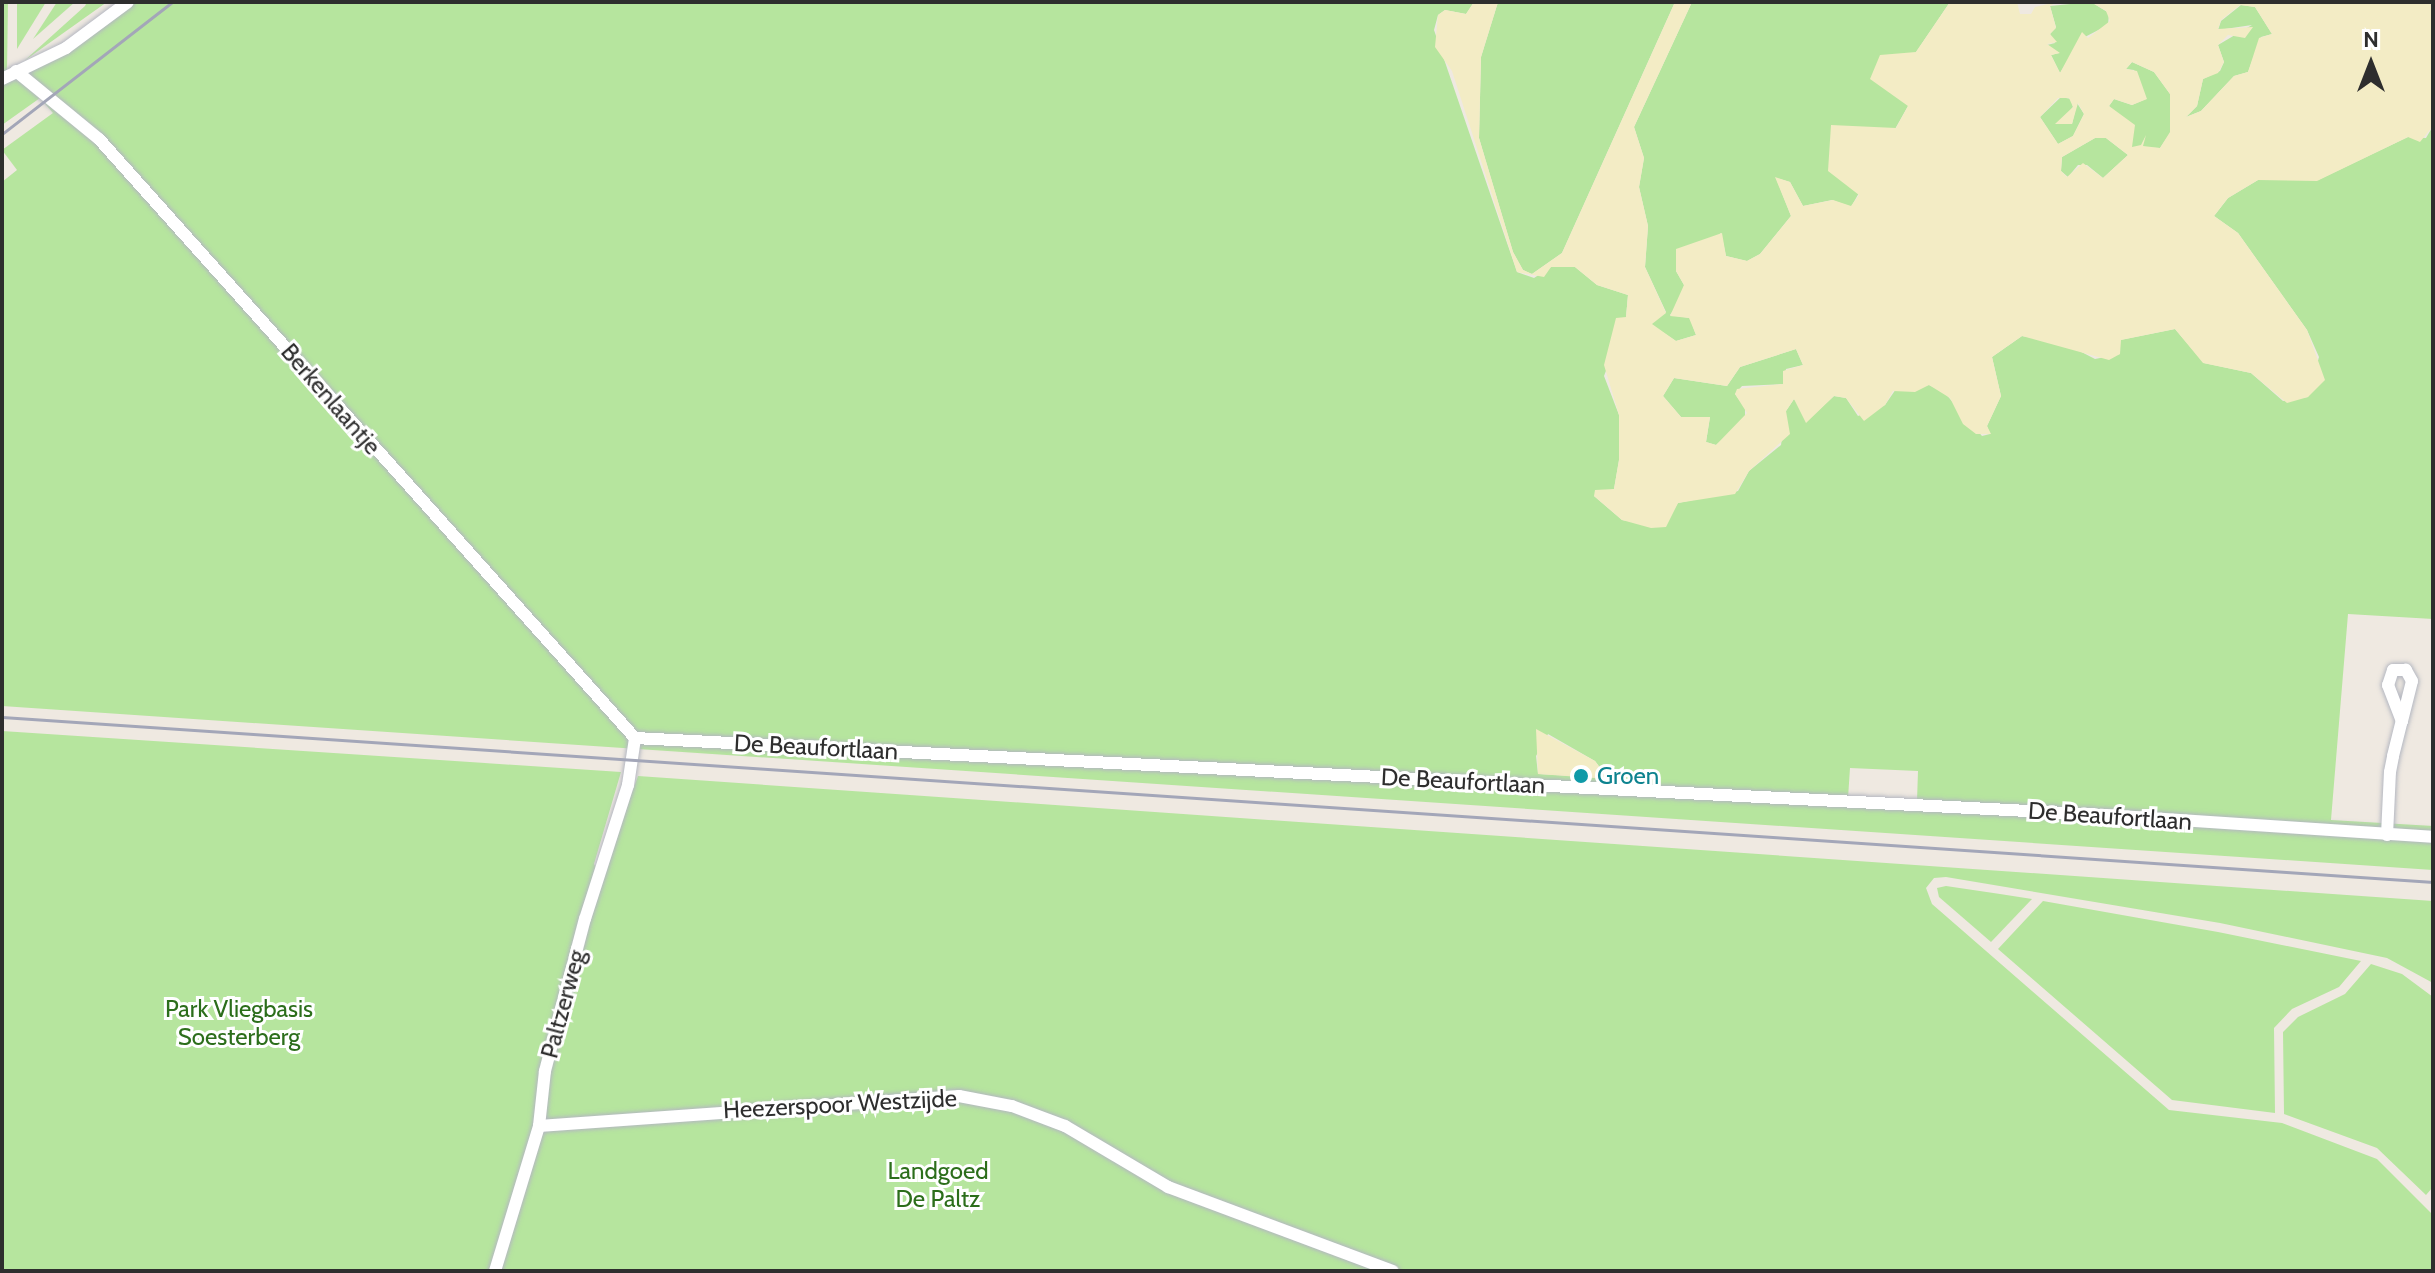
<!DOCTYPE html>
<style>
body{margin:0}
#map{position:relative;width:2435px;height:1273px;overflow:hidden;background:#efe9e1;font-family:Cabin,sans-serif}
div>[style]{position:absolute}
.green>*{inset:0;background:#b6e59e}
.sand>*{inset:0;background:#f3ecc5}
.roads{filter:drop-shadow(0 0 2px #b4b7c1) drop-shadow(0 0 2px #b4b7c1)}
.minor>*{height:12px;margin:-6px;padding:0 6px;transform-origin:6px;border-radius:6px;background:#fff}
.rail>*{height:3px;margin:-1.5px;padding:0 1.5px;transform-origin:1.5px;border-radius:1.5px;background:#a3a6b8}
.dots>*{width:22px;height:22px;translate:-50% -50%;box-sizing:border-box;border:4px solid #fff;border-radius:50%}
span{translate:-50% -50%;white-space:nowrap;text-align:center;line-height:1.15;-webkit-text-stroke:6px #fff;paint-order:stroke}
.street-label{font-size:24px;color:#2e2e2e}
.culture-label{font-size:24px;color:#0d838f}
.left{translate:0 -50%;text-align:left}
.park-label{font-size:24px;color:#2c6e1b}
.frame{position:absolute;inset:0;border:4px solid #2e2e2e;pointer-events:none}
.north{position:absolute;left:2331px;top:24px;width:80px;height:80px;-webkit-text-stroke:6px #fff;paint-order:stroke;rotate:0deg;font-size:22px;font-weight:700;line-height:32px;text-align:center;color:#2e2e2e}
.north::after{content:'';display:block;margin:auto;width:28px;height:36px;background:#2e2e2e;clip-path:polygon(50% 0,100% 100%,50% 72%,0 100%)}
</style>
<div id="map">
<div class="green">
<i style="clip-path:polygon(2px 2px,8px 2px,7px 71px,2px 75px)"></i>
<i style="clip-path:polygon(17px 2px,46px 2px,17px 49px)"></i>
<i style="clip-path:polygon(57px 2px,75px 2px,33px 39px)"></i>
<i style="clip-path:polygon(87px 2px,107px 2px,24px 61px,85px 6px)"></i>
<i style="clip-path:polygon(evenodd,133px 2px,1474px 2px,1466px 14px,1445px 10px,1438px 15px,1434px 30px,1517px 272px,1534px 278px,1551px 267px,1575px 267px,1597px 285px,1628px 295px,1626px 317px,1604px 376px,1619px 415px,1619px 460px,1614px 489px,1594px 496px,1622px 520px,1662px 527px,1678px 503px,1738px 491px,1749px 471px,1781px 445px,1786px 411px,1794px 399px,1810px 418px,1834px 396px,1846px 398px,1858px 416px,1885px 405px,1896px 389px,1929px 385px,1944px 392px,1982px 436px,1990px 434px,1987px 426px,2001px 396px,1992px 357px,2022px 336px,2066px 344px,2095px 359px,2120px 354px,2120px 340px,2175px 329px,2204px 363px,2251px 373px,2283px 401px,2308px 397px,2319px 357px,2307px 330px,2238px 233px,2214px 216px,2228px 198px,2258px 180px,2318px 180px,2408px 137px,2426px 138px,2433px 126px,2433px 619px,2348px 614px,2331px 820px,2433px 826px,2433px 870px,2px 706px,2px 182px,17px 170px,2px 150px,53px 113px,40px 98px,2px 125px,2px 84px,17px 79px,133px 2px,1548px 734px,1595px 761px,1608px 778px,1538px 774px,1536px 756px,1548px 734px,133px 2px,1850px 768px,1918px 771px,1917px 801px,1848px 798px,1850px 768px)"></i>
<i style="clip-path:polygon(1498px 2px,1675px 2px,1562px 253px,1532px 274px,1523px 270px,1513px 252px,1479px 138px,1481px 57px)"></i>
<i style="clip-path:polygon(1692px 2px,1950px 2px,1916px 52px,1908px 106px,1851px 207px,1832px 200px,1803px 206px,1790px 182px,1776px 178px,1791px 216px,1760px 254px,1747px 261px,1726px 256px,1721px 233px,1676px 271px,1684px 285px,1683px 297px,1670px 315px,1690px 318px,1696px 335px,1676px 341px,1650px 324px,1666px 312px,1645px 267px,1648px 226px,1639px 187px,1644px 158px,1634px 127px)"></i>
<i style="clip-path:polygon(2091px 2px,2109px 13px,2108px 25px,2081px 39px,2060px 73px,2051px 55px,2059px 53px,2047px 45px,2055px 43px,2050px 34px,2056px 27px,2050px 6px)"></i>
<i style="clip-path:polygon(2241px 5px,2255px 7px,2272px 34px,2261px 37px,2248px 72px,2234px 76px,2201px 111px,2186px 117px,2197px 106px,2203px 79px,2220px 71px,2224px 62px,2218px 45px,2252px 25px,2218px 30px,2221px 21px)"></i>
<i style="clip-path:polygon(2132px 62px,2154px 72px,2170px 94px,2170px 133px,2160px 148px,2132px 147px,2131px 134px,2109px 106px,2114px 99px,2132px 105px,2146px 99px,2134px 70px,2126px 69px)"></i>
<i style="clip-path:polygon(2061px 97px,2071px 99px,2073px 107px,2060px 124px,2072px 124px,2077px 103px,2084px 114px,2073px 136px,2058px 144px,2040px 117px)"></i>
<i style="clip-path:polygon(2095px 138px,2106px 138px,2128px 155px,2103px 178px,2087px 165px,2078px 165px,2068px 177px,2061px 171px,2062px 157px)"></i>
<i style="clip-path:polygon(1796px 349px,1803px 365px,1786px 369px,1783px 384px,1742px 386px,1735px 394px,1745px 408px,1745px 420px,1716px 445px,1706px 442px,1710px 417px,1681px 417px,1663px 396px,1674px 378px,1727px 386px,1740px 367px)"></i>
<i style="clip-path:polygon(2px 731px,621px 772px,594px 864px,601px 877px,638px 776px,2433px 901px,2433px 983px,2387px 958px,2220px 923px,1946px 877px,1934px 878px,1926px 888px,1932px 904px,2169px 1110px,2282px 1123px,2377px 1159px,2433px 1215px,2433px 1271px,2px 1271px)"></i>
<i style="clip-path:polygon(1946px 886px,2000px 894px,2032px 899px,1991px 942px,1939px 897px,1937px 888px)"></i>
<i style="clip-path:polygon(2043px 901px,2218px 932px,2361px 961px,2339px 987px,2292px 1009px,2274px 1028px,2275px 1113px,2172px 1100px,1998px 949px)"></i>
<i style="clip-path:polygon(2371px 964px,2402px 974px,2433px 997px,2433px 1187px,2426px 1195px,2377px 1148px,2284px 1114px,2283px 1032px,2298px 1017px,2345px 994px)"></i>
</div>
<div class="sand">
<i style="clip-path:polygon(evenodd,1474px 2px,1498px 2px,1481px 57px,1479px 138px,1513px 252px,1523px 270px,1532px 274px,1562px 253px,1675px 2px,1692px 2px,1634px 127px,1644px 158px,1639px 187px,1648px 226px,1645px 267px,1666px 313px,1652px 324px,1676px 341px,1696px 335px,1689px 318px,1670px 316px,1684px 285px,1676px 271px,1676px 249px,1722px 233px,1726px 256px,1747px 261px,1760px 254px,1791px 216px,1775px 177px,1790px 182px,1803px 206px,1833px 200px,1851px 206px,1859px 195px,1828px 171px,1831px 125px,1896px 128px,1908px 106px,1870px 79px,1880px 55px,1916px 52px,1950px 2px,2017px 2px,2020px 14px,2031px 14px,2035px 7px,2057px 2px,2050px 6px,2056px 28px,2050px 34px,2057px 42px,2047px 44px,2060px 53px,2051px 55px,2060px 73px,2082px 32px,2088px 38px,2110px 21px,2106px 11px,2091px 2px,2433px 2px,2433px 126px,2420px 142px,2408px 137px,2317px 181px,2258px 180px,2228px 198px,2214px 216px,2238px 233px,2307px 330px,2325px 380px,2308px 397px,2287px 403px,2251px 373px,2203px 363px,2175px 329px,2121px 340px,2120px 354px,2109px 360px,2022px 336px,1992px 357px,2001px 396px,1987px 426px,1991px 434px,1976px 434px,1963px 424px,1950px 398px,1929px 385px,1915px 392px,1893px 391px,1885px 405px,1864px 421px,1846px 398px,1834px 396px,1806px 423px,1794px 399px,1786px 411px,1790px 434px,1749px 471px,1735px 494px,1678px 503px,1666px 527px,1651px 528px,1622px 520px,1594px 496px,1595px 490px,1614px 489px,1619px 460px,1619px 415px,1604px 365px,1616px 318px,1626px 317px,1628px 295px,1597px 285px,1575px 267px,1551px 267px,1544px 277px,1517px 272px,1452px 71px,1435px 47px,1438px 15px,1445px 10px,1466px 14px,1474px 2px,2240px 5px,2255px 7px,2272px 34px,2259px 38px,2248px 72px,2234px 76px,2201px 111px,2186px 117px,2197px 106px,2203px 79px,2218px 73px,2224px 62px,2218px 45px,2228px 35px,2245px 38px,2253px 27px,2218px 29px,2221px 20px,2240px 5px,1474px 2px,2132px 62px,2154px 72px,2170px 94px,2170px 132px,2160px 148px,2143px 146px,2146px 135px,2141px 145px,2132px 147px,2135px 125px,2109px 106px,2114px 99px,2132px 105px,2147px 99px,2137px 71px,2126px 69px,2132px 62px,1474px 2px,2058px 98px,2069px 98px,2073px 107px,2055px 124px,2072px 124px,2078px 103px,2084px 114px,2073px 136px,2058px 144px,2040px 117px,2058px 98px,1474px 2px,2095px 138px,2106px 138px,2128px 155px,2103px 178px,2083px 163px,2067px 177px,2061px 171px,2062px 157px,2095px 138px,1474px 2px,1796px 349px,1803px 365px,1783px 371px,1783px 384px,1737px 389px,1735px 394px,1747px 413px,1716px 445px,1706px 442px,1710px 417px,1681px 417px,1663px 396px,1674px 378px,1727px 386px,1740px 367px,1796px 349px)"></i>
<i style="clip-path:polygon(1536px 729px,1595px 761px,1608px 779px,1538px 774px)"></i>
</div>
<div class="roads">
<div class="minor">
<i style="left:16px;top:71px;width:107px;rotate:39.3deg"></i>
<i style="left:99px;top:139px;width:804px;rotate:48.18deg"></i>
<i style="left:2px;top:79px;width:71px;rotate:-25.8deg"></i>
<i style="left:66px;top:48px;width:77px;rotate:-36.6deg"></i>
<i style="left:635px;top:738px;width:1470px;rotate:3deg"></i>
<i style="left:2103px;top:815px;width:331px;rotate:3.8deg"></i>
<i style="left:2387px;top:835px;width:63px;rotate:-87.3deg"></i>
<i style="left:2390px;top:772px;width:16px;rotate:-79deg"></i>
<i style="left:2393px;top:756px;width:36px;rotate:-76deg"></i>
<i style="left:2402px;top:721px;width:41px;rotate:-76deg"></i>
<i style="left:2412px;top:681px;width:13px;rotate:-119deg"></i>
<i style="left:2406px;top:670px;width:13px;rotate:180deg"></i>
<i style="left:2393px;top:670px;width:16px;rotate:108deg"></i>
<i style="left:2388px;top:685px;width:39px;rotate:69deg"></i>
<i style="left:539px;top:1126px;width:421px;rotate:-4.1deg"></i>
<i style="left:959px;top:1096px;width:54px;rotate:10.7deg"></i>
<i style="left:1012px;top:1106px;width:57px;rotate:20.7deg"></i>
<i style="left:1065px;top:1126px;width:120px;rotate:30.6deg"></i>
<i style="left:1168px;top:1187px;width:240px;rotate:20.5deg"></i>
<i style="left:495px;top:1271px;width:152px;rotate:-73.1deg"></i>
<i style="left:539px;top:1126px;width:55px;rotate:-83.8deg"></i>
<i style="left:545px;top:1071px;width:157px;rotate:-75.3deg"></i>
<i style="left:585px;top:919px;width:141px;rotate:-72.2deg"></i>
<i style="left:628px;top:785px;width:48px;rotate:-81.5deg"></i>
</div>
</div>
<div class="rail">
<i style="left:2px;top:134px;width:215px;rotate:-37.8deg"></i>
<i style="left:2px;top:717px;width:2437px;rotate:3.88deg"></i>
</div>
<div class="dots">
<i style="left:1581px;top:776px;background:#0f9aa8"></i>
</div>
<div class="street-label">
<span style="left:331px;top:399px;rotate:49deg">Berkenlaantje</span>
<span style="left:816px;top:747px;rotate:3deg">De Beaufortlaan</span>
<span style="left:1463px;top:781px;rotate:3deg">De Beaufortlaan</span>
<span style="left:2110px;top:816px;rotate:4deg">De Beaufortlaan</span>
<span style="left:563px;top:1004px;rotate:-75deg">Paltzerweg</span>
<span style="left:840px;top:1104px;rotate:-3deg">Heezerspoor Westzijde</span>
</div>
<div class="culture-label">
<span class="left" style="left:1597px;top:776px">Groen</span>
</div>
<div class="park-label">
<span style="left:239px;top:1023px">Park Vliegbasis<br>Soesterberg</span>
<span style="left:938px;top:1185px">Landgoed<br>De Paltz</span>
</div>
<div class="frame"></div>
<div class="north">N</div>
</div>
